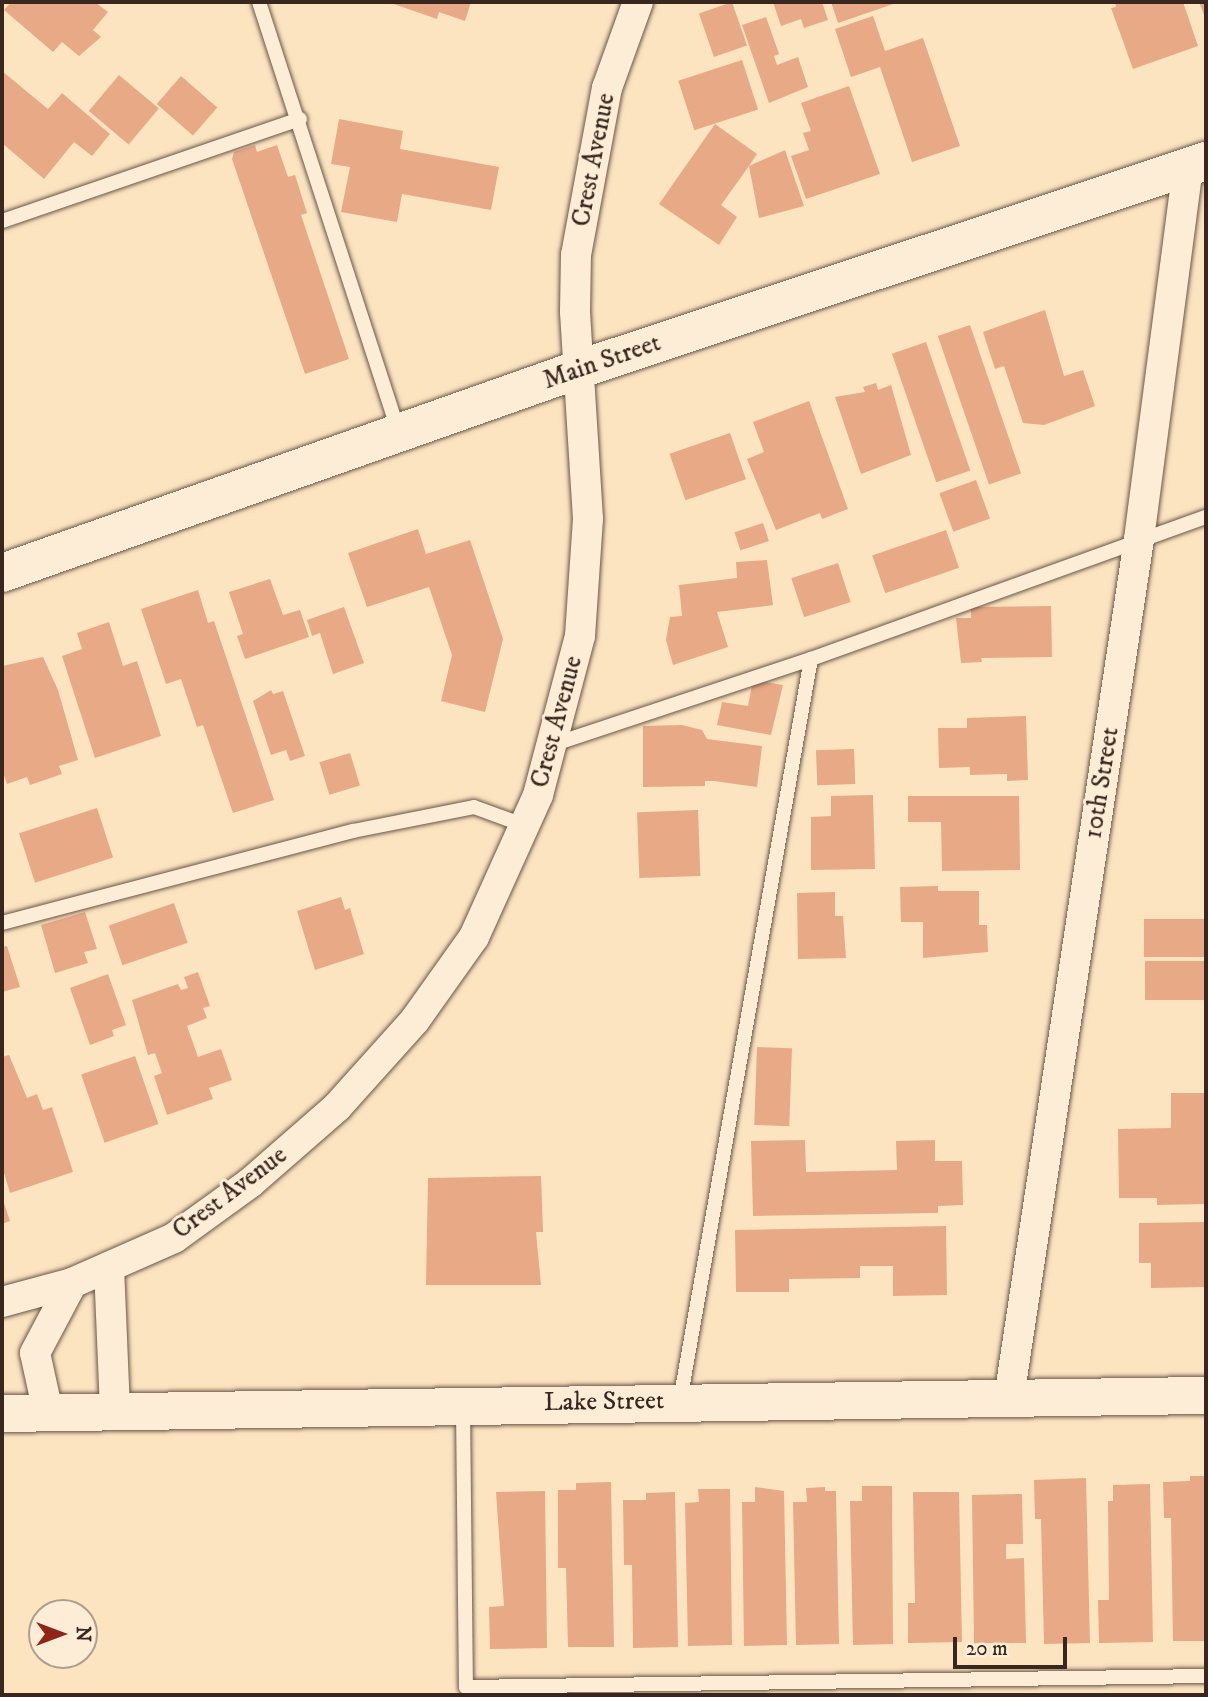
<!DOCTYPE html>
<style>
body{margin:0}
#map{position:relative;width:1208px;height:1697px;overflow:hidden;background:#fce4c1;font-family:"IM FELL DW Pica",serif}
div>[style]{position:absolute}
.building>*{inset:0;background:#e8a987;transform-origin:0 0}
.roads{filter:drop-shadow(0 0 2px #6a5647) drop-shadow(0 0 2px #6a5647)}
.service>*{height:14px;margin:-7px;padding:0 7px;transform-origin:7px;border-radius:7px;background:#fdedd7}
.minor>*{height:30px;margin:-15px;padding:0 15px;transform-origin:15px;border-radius:15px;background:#fdedd7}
.tertiary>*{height:37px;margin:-18.5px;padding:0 18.5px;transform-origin:18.5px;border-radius:18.5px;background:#fdedd7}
.secondary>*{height:38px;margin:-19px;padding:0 19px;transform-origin:19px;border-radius:19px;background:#fdedd7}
span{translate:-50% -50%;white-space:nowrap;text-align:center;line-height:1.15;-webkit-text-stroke:6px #fdedd7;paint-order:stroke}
.street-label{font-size:26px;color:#39261e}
.frame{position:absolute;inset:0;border:4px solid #39261e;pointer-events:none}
.north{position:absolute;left:28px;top:1599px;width:70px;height:70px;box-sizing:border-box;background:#fdedd7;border:2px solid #af9d8d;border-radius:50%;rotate:90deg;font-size:19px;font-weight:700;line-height:28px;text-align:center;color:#39261e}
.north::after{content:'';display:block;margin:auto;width:24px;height:32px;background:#8f2418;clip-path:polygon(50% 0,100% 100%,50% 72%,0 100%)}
.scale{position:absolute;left:953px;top:1637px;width:114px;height:32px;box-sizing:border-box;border:4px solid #39261e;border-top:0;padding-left:9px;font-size:21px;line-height:24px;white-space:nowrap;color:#39261e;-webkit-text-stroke:5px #fdedd7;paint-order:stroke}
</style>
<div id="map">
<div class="building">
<i style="clip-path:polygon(11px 2px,95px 2px,108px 12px,93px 30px,101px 37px,79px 56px,62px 42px,53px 52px,4px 10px)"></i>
<i style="clip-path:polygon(388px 2px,471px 2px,465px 21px,439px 12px,437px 19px)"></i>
<i style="left:732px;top:2px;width:46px;height:35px;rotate:71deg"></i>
<i style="clip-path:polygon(773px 2px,822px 2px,828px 20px,804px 28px,801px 19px,781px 26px)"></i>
<i style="clip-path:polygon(831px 2px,899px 2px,838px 23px)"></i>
<i style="clip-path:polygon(1115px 2px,1183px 2px,1198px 46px,1133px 69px,1111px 8px,1116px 7px)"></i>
<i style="clip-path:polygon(1199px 2px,1206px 2px,1206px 20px)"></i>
<i style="clip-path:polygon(873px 16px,885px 51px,923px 38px,960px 146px,912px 162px,880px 67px,851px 77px,835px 29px)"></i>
<i style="clip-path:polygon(766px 17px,779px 54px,774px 56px,777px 65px,798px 57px,808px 87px,769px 103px,742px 25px)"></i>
<i style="left:742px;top:60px;width:52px;height:67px;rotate:72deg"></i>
<i style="clip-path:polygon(2px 71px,48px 109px,62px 93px,110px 134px,92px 156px,74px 142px,44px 179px,2px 143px)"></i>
<i style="left:119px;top:75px;width:52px;height:47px;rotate:40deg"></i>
<i style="left:181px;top:76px;width:48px;height:37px;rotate:41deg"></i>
<i style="clip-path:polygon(849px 86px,880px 174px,806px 199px,791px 156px,809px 150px,803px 133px,811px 131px,801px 103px)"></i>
<i style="clip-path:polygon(339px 119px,403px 131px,400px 149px,499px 167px,491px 210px,402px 194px,397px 222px,341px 212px,350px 167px,331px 164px)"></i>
<i style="clip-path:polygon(715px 124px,757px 154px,749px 166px,785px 150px,804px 206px,759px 218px,749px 166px,721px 205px,737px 217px,719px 245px,659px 204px)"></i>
<i style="clip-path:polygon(255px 145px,257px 152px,277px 145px,288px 177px,295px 175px,307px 213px,301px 215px,349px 359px,305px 374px,232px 159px,234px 152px)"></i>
<i style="clip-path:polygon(1045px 310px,1064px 376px,1083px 370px,1095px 406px,1044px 425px,1023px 423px,1004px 366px,995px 369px,983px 332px)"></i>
<i style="left:970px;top:325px;width:157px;height:34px;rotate:71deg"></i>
<i style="left:926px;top:342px;width:136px;height:36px;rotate:71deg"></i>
<i style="clip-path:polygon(876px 383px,878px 390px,891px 385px,911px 455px,861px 474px,835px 397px,865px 392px,863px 387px)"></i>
<i style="clip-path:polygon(809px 401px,848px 509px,822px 519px,820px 513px,776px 530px,747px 459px,764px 452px,753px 422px)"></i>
<i style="left:730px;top:433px;width:49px;height:64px;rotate:71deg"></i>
<i style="left:976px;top:480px;width:41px;height:39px;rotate:70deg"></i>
<i style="left:763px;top:523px;width:19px;height:30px;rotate:72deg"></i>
<i style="clip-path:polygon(418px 529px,426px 554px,470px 540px,503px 639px,485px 712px,441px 701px,452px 655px,429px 587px,367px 607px,348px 553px)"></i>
<i style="left:946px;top:530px;width:40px;height:78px;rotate:71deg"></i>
<i style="clip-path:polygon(767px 560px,773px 605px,717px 612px,728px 647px,673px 665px,666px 640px,670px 617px,682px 616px,679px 585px,737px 578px,736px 562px)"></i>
<i style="left:838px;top:563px;width:41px;height:49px;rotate:72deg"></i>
<i style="clip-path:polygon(270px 579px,283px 615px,300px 610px,309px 637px,245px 659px,237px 636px,243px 634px,229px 592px)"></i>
<i style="clip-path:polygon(198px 590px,208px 623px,214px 621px,274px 800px,233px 813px,203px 725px,197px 727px,181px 679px,166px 684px,141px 609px)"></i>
<i style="clip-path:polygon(1051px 606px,1052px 657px,981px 658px,982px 662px,961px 663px,956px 618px,971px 618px,971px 607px)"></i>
<i style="clip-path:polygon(344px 607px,364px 663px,333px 674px,320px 633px,312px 636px,307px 620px)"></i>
<i style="clip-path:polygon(109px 622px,123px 666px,137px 661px,161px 736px,95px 758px,62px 656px,82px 649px,77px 633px)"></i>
<i style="clip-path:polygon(43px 657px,58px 690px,78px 760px,59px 766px,62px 774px,30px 785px,27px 777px,7px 784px,2px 769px,2px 666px)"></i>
<i style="clip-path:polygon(753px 680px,783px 685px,771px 735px,717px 725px,722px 702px,748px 706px)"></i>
<i style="clip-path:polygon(271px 690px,273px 694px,283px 691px,305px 756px,290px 761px,286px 750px,271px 755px,253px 701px)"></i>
<i style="clip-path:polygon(1026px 716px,1028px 780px,1007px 781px,1007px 774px,970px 775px,970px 767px,939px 768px,938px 728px,967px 728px,967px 718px)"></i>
<i style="clip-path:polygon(682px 725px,702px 730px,707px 739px,762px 746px,757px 787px,714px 781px,705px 781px,705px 786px,643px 787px,643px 726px)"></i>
<i style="left:854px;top:749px;width:35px;height:38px;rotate:88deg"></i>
<i style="left:350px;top:753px;width:34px;height:32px;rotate:73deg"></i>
<i style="clip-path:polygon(873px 795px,875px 869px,811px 870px,811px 817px,831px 816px,831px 796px)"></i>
<i style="clip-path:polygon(908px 796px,1019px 796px,1020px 870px,942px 871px,941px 822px,908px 822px)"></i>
<i style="left:97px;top:808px;width:52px;height:82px;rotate:72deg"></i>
<i style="left:698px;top:810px;width:66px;height:61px;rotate:88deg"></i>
<i style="clip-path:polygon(938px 886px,938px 891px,979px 891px,979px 925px,987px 925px,988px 952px,923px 958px,923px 922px,901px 922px,900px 887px)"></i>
<i style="clip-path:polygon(835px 892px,835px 916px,843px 916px,846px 958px,798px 959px,797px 893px)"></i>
<i style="clip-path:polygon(341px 897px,345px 910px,350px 908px,364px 954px,315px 970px,297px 911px)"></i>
<i style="left:174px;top:903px;width:42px;height:69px;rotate:71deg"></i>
<i style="clip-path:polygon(85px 912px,97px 949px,84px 952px,88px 963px,55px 973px,41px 925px)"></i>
<i style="left:1144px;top:919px;width:62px;height:38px"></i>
<i style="clip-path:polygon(7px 946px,20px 987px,2px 992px,2px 947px)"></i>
<i style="left:1145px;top:961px;width:61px;height:39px"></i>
<i style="clip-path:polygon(198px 972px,210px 1006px,203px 1008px,207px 1018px,187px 1026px,198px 1057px,221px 1049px,232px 1080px,209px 1088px,213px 1099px,167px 1115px,154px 1076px,162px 1073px,155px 1053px,148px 1055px,132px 1000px,178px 984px,181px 990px,188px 988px,184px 977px)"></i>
<i style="clip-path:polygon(108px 974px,126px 1025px,112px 1030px,114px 1036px,90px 1045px,70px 988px)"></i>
<i style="left:757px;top:1047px;width:35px;height:78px;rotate:2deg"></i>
<i style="clip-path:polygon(9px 1055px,27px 1098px,37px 1094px,43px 1110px,52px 1107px,73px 1172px,10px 1193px,2px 1166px,2px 1057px)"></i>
<i style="left:135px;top:1056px;width:72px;height:57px;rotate:71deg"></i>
<i style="clip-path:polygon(1171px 1093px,1206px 1093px,1206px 1204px,1157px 1205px,1157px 1198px,1119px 1198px,1118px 1129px,1171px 1128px)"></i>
<i style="clip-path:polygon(805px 1140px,806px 1172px,897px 1170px,896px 1141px,935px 1140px,935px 1161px,962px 1161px,963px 1205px,938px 1206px,938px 1213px,753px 1216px,751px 1141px)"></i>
<i style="clip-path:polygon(541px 1176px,543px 1232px,536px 1232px,541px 1285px,426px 1285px,428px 1178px)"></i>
<i style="clip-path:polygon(2px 1197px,10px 1221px,2px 1224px)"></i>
<i style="clip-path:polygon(1206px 1222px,1206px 1287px,1151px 1288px,1151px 1263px,1139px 1263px,1139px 1223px)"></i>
<i style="clip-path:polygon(946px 1226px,947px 1295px,893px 1296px,893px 1266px,860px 1266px,860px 1278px,789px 1279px,789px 1292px,736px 1292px,735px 1230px)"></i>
<i style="clip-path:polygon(1190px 1476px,1206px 1476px,1206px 1641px,1173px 1641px,1171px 1518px,1164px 1518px,1163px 1482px,1190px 1481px)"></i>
<i style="clip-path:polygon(1086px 1478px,1090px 1643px,1044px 1644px,1041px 1519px,1035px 1519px,1034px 1480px)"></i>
<i style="clip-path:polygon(611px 1482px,614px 1647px,568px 1647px,566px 1568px,558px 1568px,558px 1490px,576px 1490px,576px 1483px)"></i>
<i style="clip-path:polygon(1150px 1484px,1153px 1642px,1099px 1643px,1098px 1600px,1109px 1600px,1108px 1501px,1113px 1501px,1113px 1485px)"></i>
<i style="clip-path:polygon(862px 1486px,892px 1486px,893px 1644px,853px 1645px,850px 1501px,862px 1501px)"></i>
<i style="clip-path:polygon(755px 1487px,784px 1491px,787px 1645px,744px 1646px,742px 1502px,755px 1502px)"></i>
<i style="clip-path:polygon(825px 1487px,825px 1491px,836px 1491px,839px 1644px,796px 1645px,793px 1502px,807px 1502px,806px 1488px)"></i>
<i style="clip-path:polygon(698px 1489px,730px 1489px,732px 1645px,688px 1646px,685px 1503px,699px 1502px)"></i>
<i style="clip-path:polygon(545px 1491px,547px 1648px,490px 1649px,489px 1607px,504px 1606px,496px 1492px)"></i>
<i style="clip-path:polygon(675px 1492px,678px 1647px,633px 1648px,632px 1565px,624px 1565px,623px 1500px,646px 1500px,646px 1493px)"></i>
<i style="clip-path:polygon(913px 1492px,959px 1492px,962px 1642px,908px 1643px,908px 1603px,915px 1603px)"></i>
<i style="clip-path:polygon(1022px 1494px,1023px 1544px,1006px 1544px,1006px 1559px,1024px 1558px,1026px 1643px,974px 1643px,972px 1495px)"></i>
</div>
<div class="roads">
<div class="service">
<i style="left:259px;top:2px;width:453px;rotate:72deg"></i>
<i style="left:2px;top:221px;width:315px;rotate:-18.9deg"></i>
<i style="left:555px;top:744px;width:270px;rotate:-18.4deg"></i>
<i style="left:811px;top:659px;width:420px;rotate:-19.8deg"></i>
<i style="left:2px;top:923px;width:363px;rotate:-14.7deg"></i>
<i style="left:353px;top:831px;width:123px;rotate:-11.2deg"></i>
<i style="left:474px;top:807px;width:55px;rotate:20.1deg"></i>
<i style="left:680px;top:1401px;width:753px;rotate:-79.99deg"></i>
<i style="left:463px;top:1406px;width:281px;rotate:89.4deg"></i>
<i style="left:466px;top:1687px;width:740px;rotate:-0.85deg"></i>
</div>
<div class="minor">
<i style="left:109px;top:1267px;width:144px;rotate:87.6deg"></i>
<i style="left:2px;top:1302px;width:73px;rotate:-15.2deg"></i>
<i style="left:72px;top:1283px;width:111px;rotate:-23.8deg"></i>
<i style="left:174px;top:1238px;width:94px;rotate:-35.9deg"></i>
<i style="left:250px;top:1183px;width:116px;rotate:-41.1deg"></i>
<i style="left:337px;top:1107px;width:117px;rotate:-48.1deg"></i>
<i style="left:415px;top:1020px;width:102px;rotate:-54.6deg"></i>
<i style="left:474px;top:937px;width:156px;rotate:-65.7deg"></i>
<i style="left:538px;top:795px;width:164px;rotate:-75.2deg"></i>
<i style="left:580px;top:636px;width:117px;rotate:-86.1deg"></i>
<i style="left:588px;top:519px;width:208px;rotate:-93.6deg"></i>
<i style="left:575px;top:311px;width:56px;rotate:-89deg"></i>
<i style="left:576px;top:255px;width:170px;rotate:-79.5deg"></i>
<i style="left:607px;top:88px;width:91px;rotate:-70.2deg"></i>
<i style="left:1009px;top:1398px;width:869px;rotate:-81.39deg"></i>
<i style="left:1139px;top:539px;width:375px;rotate:-82.5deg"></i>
<i style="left:48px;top:1412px;width:60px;rotate:-102.4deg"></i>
<i style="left:35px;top:1353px;width:79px;rotate:-62.1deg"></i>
</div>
<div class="tertiary">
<i style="left:2px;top:1413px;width:1204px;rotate:-0.86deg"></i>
</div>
<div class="secondary">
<i style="left:2px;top:573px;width:613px;rotate:-19.44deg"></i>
<i style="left:580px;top:369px;width:660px;rotate:-18.38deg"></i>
</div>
</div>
<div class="street-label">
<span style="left:594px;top:160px;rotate:-79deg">Crest Avenue</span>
<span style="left:602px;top:362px;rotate:-19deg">Main Street</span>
<span style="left:557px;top:722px;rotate:-75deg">Crest Avenue</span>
<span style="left:1102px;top:783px;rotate:-81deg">10th Street</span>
<span style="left:230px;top:1193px;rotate:-37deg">Crest Avenue</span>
<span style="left:604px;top:1402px;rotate:-1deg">Lake Street</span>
</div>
<div class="frame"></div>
<div class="north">N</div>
<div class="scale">20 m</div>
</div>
